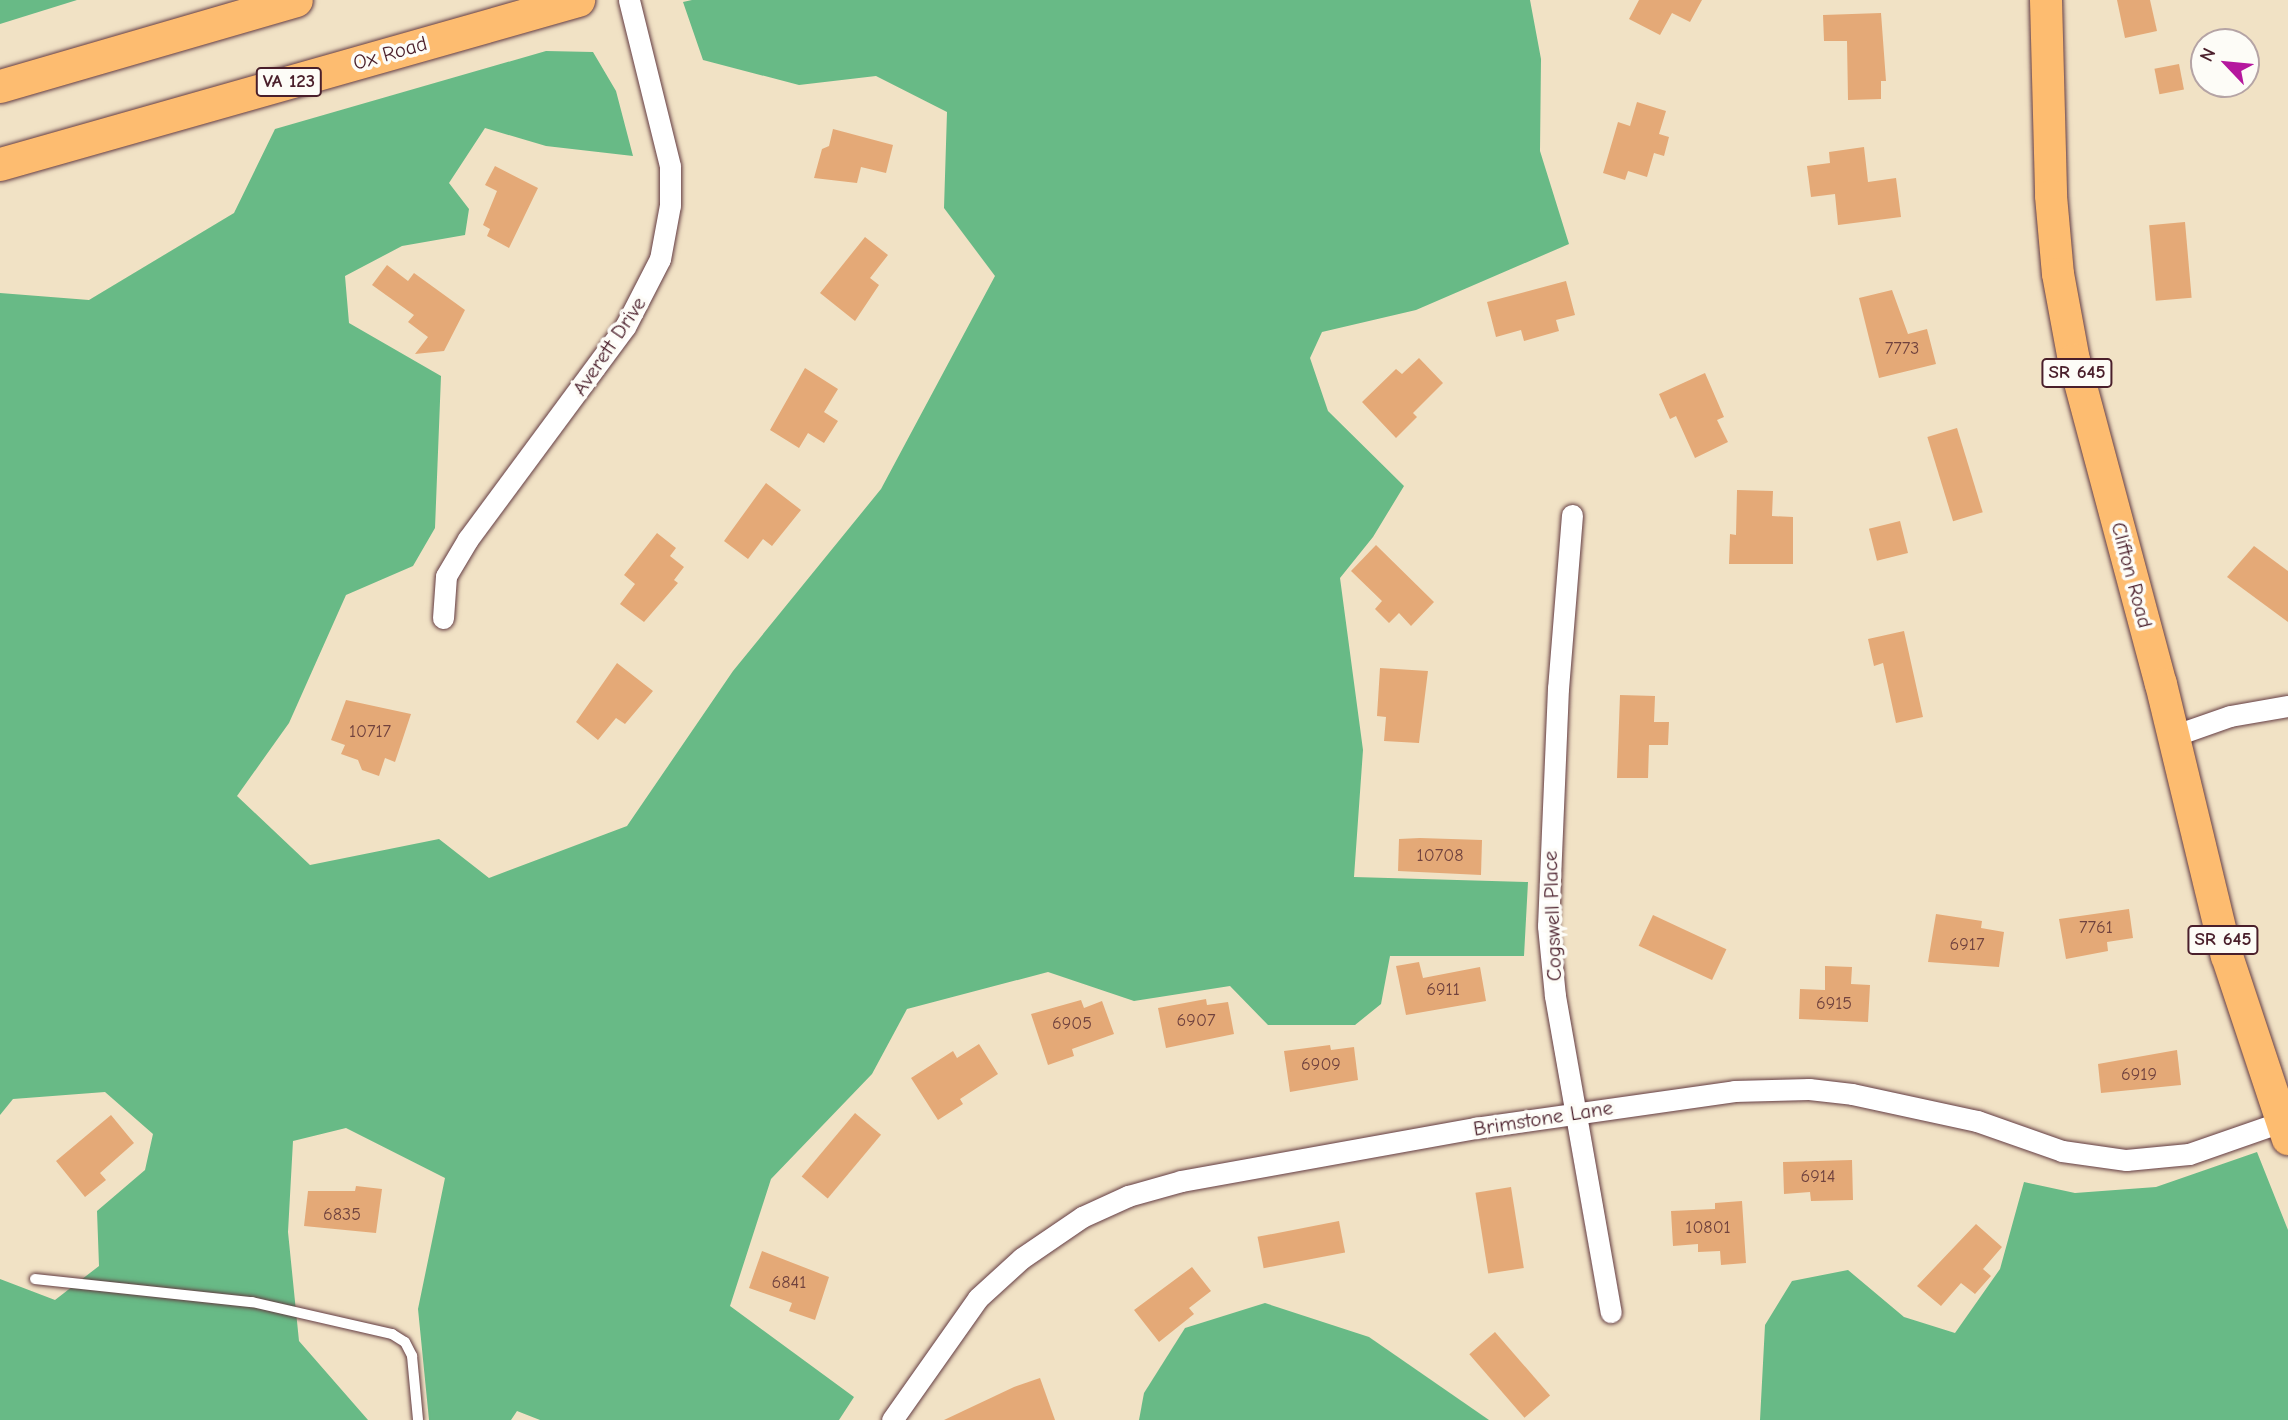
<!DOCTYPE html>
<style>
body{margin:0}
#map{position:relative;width:2288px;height:1420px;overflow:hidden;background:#f1e2c5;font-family:"Comic Neue",sans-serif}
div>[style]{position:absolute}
.forest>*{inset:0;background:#68ba86}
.building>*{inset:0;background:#e4a977;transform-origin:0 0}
.roads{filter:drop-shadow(0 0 2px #633c42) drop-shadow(0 0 2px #633c42)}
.service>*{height:10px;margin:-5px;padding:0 5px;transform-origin:5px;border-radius:5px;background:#fff}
.minor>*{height:21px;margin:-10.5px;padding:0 10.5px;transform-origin:10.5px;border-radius:10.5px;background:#fff}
.primary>*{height:32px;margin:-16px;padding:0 16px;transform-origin:16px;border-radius:16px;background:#fdbc70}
.trunk>*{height:33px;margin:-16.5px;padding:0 16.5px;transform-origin:16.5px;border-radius:16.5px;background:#fdbc70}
span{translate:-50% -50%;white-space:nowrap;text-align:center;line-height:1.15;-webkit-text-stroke:7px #fdfcf7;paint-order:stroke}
.number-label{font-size:18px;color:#70423e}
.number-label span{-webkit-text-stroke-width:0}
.shield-label span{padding:2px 5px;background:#fdfcf7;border:2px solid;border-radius:5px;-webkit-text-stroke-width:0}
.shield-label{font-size:19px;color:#4a1f2b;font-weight:700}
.street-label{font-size:21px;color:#4a1f2b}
.north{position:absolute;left:2190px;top:28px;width:70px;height:70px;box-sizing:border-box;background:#fdfcf7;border:2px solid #b5a4a5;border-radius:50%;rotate:296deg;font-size:19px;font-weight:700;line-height:28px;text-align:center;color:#4a1f2b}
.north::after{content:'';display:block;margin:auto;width:24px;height:32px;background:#b5179e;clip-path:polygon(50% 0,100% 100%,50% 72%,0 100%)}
</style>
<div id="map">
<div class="forest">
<i style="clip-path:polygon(0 0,77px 0,0 24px)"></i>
<i style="clip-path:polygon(692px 0,1530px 0,1541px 59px,1540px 151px,1569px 244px,1416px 310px,1322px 332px,1310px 358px,1328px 411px,1404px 486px,1373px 537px,1340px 578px,1363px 750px,1354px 877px,1528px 882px,1524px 956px,1390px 956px,1381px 1004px,1355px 1025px,1268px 1025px,1230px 986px,1134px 1001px,1048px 972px,907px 1009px,872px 1074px,771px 1179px,730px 1306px,854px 1397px,839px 1420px,540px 1420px,517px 1411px,511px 1420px,429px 1420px,418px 1309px,445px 1178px,346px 1128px,293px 1141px,288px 1232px,299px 1341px,368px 1420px,0 1420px,0 1279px,55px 1300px,99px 1266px,97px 1211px,145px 1170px,153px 1134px,105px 1092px,13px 1099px,0 1115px,0 293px,89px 300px,234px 213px,275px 129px,546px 51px,593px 52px,616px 91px,633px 156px,546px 146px,485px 128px,449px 183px,469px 209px,465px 235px,402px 246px,345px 276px,349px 323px,441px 376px,435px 528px,413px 566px,346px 595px,289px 723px,237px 796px,310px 865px,439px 839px,489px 878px,627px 826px,733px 671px,881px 489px,995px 276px,944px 208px,947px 112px,876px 76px,799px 85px,703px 60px,683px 2px)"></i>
<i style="clip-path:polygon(2257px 1152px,2288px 1230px,2288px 1420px,1760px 1420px,1765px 1325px,1792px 1281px,1848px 1270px,1904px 1317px,1955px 1333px,2000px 1269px,2024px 1182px,2075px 1193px,2156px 1187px)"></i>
<i style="clip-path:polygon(1265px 1303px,1369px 1337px,1489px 1420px,1139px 1420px,1144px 1393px,1185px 1328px)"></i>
</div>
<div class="building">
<i style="clip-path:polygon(1639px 0,1702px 0,1690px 22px,1672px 13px,1660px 35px,1629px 19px)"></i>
<i style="clip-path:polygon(2117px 0,2150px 0,2157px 31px,2125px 38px)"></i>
<i style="clip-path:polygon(1881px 13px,1886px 81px,1881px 81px,1881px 99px,1848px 100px,1847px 41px,1824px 41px,1823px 15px)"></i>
<i style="left:2179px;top:64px;width:26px;height:25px;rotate:79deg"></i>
<i style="clip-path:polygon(1637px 102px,1666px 111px,1659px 134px,1669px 137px,1664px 156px,1654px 153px,1647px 177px,1628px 171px,1625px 180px,1603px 173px,1618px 122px,1630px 126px)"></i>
<i style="clip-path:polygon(833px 129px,893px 145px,886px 173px,861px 167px,857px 183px,814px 178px,822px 149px,829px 146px)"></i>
<i style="clip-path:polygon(1864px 147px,1868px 182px,1896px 178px,1901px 217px,1838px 225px,1835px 194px,1811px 197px,1807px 166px,1830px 163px,1829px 152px)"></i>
<i style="clip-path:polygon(495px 166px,538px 188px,509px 248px,487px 236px,490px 229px,483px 225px,497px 191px,485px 185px)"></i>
<i style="left:2185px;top:222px;width:76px;height:36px;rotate:85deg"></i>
<i style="clip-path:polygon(865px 237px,888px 255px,870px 278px,879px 285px,855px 321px,820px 293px)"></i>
<i style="clip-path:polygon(387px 265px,408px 281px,414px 273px,465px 310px,444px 351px,415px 354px,428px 337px,408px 322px,414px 315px,372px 285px)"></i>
<i style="clip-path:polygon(1566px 281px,1575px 315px,1556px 320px,1559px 331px,1524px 341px,1521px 330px,1496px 337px,1487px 302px)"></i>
<i style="clip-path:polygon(1892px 290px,1908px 334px,1927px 329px,1936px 364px,1879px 378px,1859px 298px)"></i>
<i style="clip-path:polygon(1419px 358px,1443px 383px,1413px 413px,1417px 417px,1396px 438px,1362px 402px,1396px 369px,1402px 374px)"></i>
<i style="clip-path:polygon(805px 368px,838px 389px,824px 412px,838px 421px,824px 443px,808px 433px,799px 448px,770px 430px)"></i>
<i style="clip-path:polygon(1705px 373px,1724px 417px,1717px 420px,1728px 442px,1695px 458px,1676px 416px,1670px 419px,1659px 394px)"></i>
<i style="left:1957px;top:428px;width:88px;height:31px;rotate:73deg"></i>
<i style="clip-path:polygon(766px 483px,801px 510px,772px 546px,763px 539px,748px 559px,724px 541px)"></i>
<i style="clip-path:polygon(1737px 490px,1773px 491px,1772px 516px,1793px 517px,1793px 564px,1729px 564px,1730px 534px,1736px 535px)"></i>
<i style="left:1900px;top:521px;width:33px;height:32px;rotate:76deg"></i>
<i style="clip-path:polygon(657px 533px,676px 548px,670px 556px,684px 567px,674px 580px,678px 583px,644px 622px,620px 604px,635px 584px,624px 575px)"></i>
<i style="clip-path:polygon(1376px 545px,1434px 602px,1411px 626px,1399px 613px,1389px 623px,1375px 609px,1382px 601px,1351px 571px)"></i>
<i style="clip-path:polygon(2254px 546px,2288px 571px,2288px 622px,2227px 577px)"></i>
<i style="clip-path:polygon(1904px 631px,1923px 717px,1896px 723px,1883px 663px,1874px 666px,1868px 639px)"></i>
<i style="clip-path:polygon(617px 663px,653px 691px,625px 724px,616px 718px,598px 740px,576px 722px)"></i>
<i style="clip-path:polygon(1380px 668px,1428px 671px,1419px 743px,1384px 741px,1386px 717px,1377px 716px)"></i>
<i style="clip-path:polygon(1620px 695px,1655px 696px,1654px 722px,1669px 722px,1668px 745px,1649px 745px,1648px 778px,1617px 778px)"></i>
<i style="clip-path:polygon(346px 700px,411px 714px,395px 762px,385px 758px,379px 776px,362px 770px,358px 760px,341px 754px,345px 745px,331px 740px)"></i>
<i style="clip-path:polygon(1420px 838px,1482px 840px,1481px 875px,1398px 871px,1399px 839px)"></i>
<i style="clip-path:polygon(2129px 909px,2133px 938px,2107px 942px,2108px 951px,2066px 959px,2059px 919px)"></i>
<i style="clip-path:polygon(1936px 914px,1982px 921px,1981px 928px,2004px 932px,1999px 967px,1928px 962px)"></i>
<i style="left:1653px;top:915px;width:81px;height:34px;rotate:25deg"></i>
<i style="clip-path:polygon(1419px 962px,1423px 978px,1480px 967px,1486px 1001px,1406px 1015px,1396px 966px)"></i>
<i style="clip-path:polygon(1825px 966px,1852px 967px,1851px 984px,1870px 985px,1868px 1022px,1799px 1019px,1800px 989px,1825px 990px)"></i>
<i style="clip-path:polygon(1206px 999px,1207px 1005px,1228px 1002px,1234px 1034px,1166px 1048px,1158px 1008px)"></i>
<i style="clip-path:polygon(1081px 1000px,1084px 1008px,1102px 1001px,1114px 1034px,1072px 1049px,1074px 1056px,1048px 1065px,1031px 1014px)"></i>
<i style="clip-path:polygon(979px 1044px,998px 1074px,960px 1099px,963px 1104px,938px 1120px,911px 1078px,953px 1051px,957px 1058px)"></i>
<i style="clip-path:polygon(1330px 1045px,1331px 1050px,1354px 1047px,1358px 1080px,1290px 1092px,1284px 1051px)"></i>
<i style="clip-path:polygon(2177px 1050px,2181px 1085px,2101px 1093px,2098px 1064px)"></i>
<i style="left:855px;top:1113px;width:34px;height:83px;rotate:40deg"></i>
<i style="clip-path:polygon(111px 1115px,134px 1143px,100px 1173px,106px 1180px,85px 1197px,56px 1161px)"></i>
<i style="clip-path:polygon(1852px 1160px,1853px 1200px,1811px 1201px,1810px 1192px,1784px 1194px,1783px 1162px)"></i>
<i style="clip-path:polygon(356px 1186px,382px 1189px,376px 1233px,304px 1226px,308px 1191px,355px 1191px)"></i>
<i style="left:1511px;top:1187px;width:82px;height:36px;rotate:81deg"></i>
<i style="clip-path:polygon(1742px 1201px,1746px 1263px,1721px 1265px,1720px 1251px,1698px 1252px,1698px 1244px,1673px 1246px,1671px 1211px,1715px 1209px,1715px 1203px)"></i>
<i style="left:1339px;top:1221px;width:32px;height:83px;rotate:79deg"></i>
<i style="clip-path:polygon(1976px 1224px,2002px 1247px,1983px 1269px,1991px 1276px,1975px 1294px,1961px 1283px,1941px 1306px,1917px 1286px)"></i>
<i style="clip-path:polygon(762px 1251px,829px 1277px,815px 1320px,789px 1311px,792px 1303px,749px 1288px)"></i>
<i style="clip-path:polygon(1192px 1267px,1211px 1291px,1189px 1308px,1194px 1314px,1159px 1342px,1134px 1310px)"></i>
<i style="left:1495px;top:1332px;width:84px;height:34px;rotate:49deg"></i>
<i style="clip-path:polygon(1040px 1378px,1055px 1420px,944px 1420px,1014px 1387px)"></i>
</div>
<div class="roads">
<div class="service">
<i style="left:35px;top:1279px;width:218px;rotate:6.1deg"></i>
<i style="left:252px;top:1302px;width:144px;rotate:12.9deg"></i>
<i style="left:392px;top:1334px;width:15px;rotate:32deg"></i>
<i style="left:405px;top:1342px;width:16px;rotate:63deg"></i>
<i style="left:412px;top:1356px;width:64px;rotate:84.6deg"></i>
</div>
<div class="minor">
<i style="left:1572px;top:515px;width:174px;rotate:94.6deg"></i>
<i style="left:1558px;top:688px;width:238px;rotate:92.4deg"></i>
<i style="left:1548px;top:926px;width:70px;rotate:84.3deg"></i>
<i style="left:1555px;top:996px;width:321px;rotate:80deg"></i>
<i style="left:443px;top:618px;width:42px;rotate:-85.9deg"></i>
<i style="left:446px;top:576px;width:43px;rotate:-59.3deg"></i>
<i style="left:468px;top:539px;width:264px;rotate:-53.5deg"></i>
<i style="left:625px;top:327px;width:76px;rotate:-62.8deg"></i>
<i style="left:660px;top:259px;width:55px;rotate:-79.5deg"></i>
<i style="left:670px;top:205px;width:39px;rotate:-90deg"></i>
<i style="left:670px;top:166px;width:171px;rotate:-103.9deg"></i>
<i style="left:2173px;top:736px;width:60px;rotate:-19.3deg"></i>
<i style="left:2230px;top:716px;width:59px;rotate:-9.8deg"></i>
<i style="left:892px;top:1420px;width:149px;rotate:-54.8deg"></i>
<i style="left:978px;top:1298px;width:59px;rotate:-42.3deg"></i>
<i style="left:1022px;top:1258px;width:73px;rotate:-34.3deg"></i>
<i style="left:1082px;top:1217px;width:51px;rotate:-24.5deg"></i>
<i style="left:1128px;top:1196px;width:55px;rotate:-15.8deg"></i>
<i style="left:1181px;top:1181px;width:299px;rotate:-10.2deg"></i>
<i style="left:1475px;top:1128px;width:262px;rotate:-8.1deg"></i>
<i style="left:1734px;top:1091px;width:75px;rotate:-1.5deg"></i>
<i style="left:1809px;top:1089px;width:43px;rotate:6.6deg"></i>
<i style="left:1852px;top:1094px;width:128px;rotate:12.2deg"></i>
<i style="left:1977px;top:1121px;width:90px;rotate:19.4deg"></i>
<i style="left:2062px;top:1151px;width:65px;rotate:8deg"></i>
<i style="left:2126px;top:1160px;width:63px;rotate:-5.4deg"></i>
<i style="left:2189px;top:1154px;width:97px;rotate:-19.2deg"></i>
</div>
<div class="primary">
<i style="left:2046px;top:0;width:196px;rotate:88.5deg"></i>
<i style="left:2051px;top:196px;width:78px;rotate:84.9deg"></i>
<i style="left:2058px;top:274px;width:87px;rotate:79.5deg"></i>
<i style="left:2074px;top:360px;width:335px;rotate:75deg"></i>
<i style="left:2161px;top:684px;width:280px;rotate:76.4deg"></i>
<i style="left:2227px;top:956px;width:193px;rotate:71.6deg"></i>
</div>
<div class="trunk">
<i style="left:0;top:86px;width:308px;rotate:-16.2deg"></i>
<i style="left:0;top:164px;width:601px;rotate:-15.84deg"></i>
</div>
</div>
<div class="number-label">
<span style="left:1902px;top:349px">7773</span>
<span style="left:370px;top:732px">10717</span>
<span style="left:1440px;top:856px">10708</span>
<span style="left:2096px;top:928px">7761</span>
<span style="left:1967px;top:945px">6917</span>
<span style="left:1443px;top:990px">6911</span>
<span style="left:1834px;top:1004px">6915</span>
<span style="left:1196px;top:1021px">6907</span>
<span style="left:1072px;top:1024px">6905</span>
<span style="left:1321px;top:1065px">6909</span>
<span style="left:2139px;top:1075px">6919</span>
<span style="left:1818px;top:1177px">6914</span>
<span style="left:342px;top:1215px">6835</span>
<span style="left:1708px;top:1228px">10801</span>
<span style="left:789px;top:1283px">6841</span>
</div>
<div class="shield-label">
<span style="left:289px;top:82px">VA 123</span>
<span style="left:2077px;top:373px">SR 645</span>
<span style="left:2223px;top:940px">SR 645</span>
</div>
<div class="street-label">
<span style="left:390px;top:53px;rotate:-16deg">Ox Road</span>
<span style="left:609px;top:346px;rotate:-56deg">Averett Drive</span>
<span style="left:2132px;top:575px;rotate:75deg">Clifton Road</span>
<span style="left:1552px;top:916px;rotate:-92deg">Cogswell Place</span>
<span style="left:1543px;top:1118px;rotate:-9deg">Brimstone Lane</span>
</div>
<div class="north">N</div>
</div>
